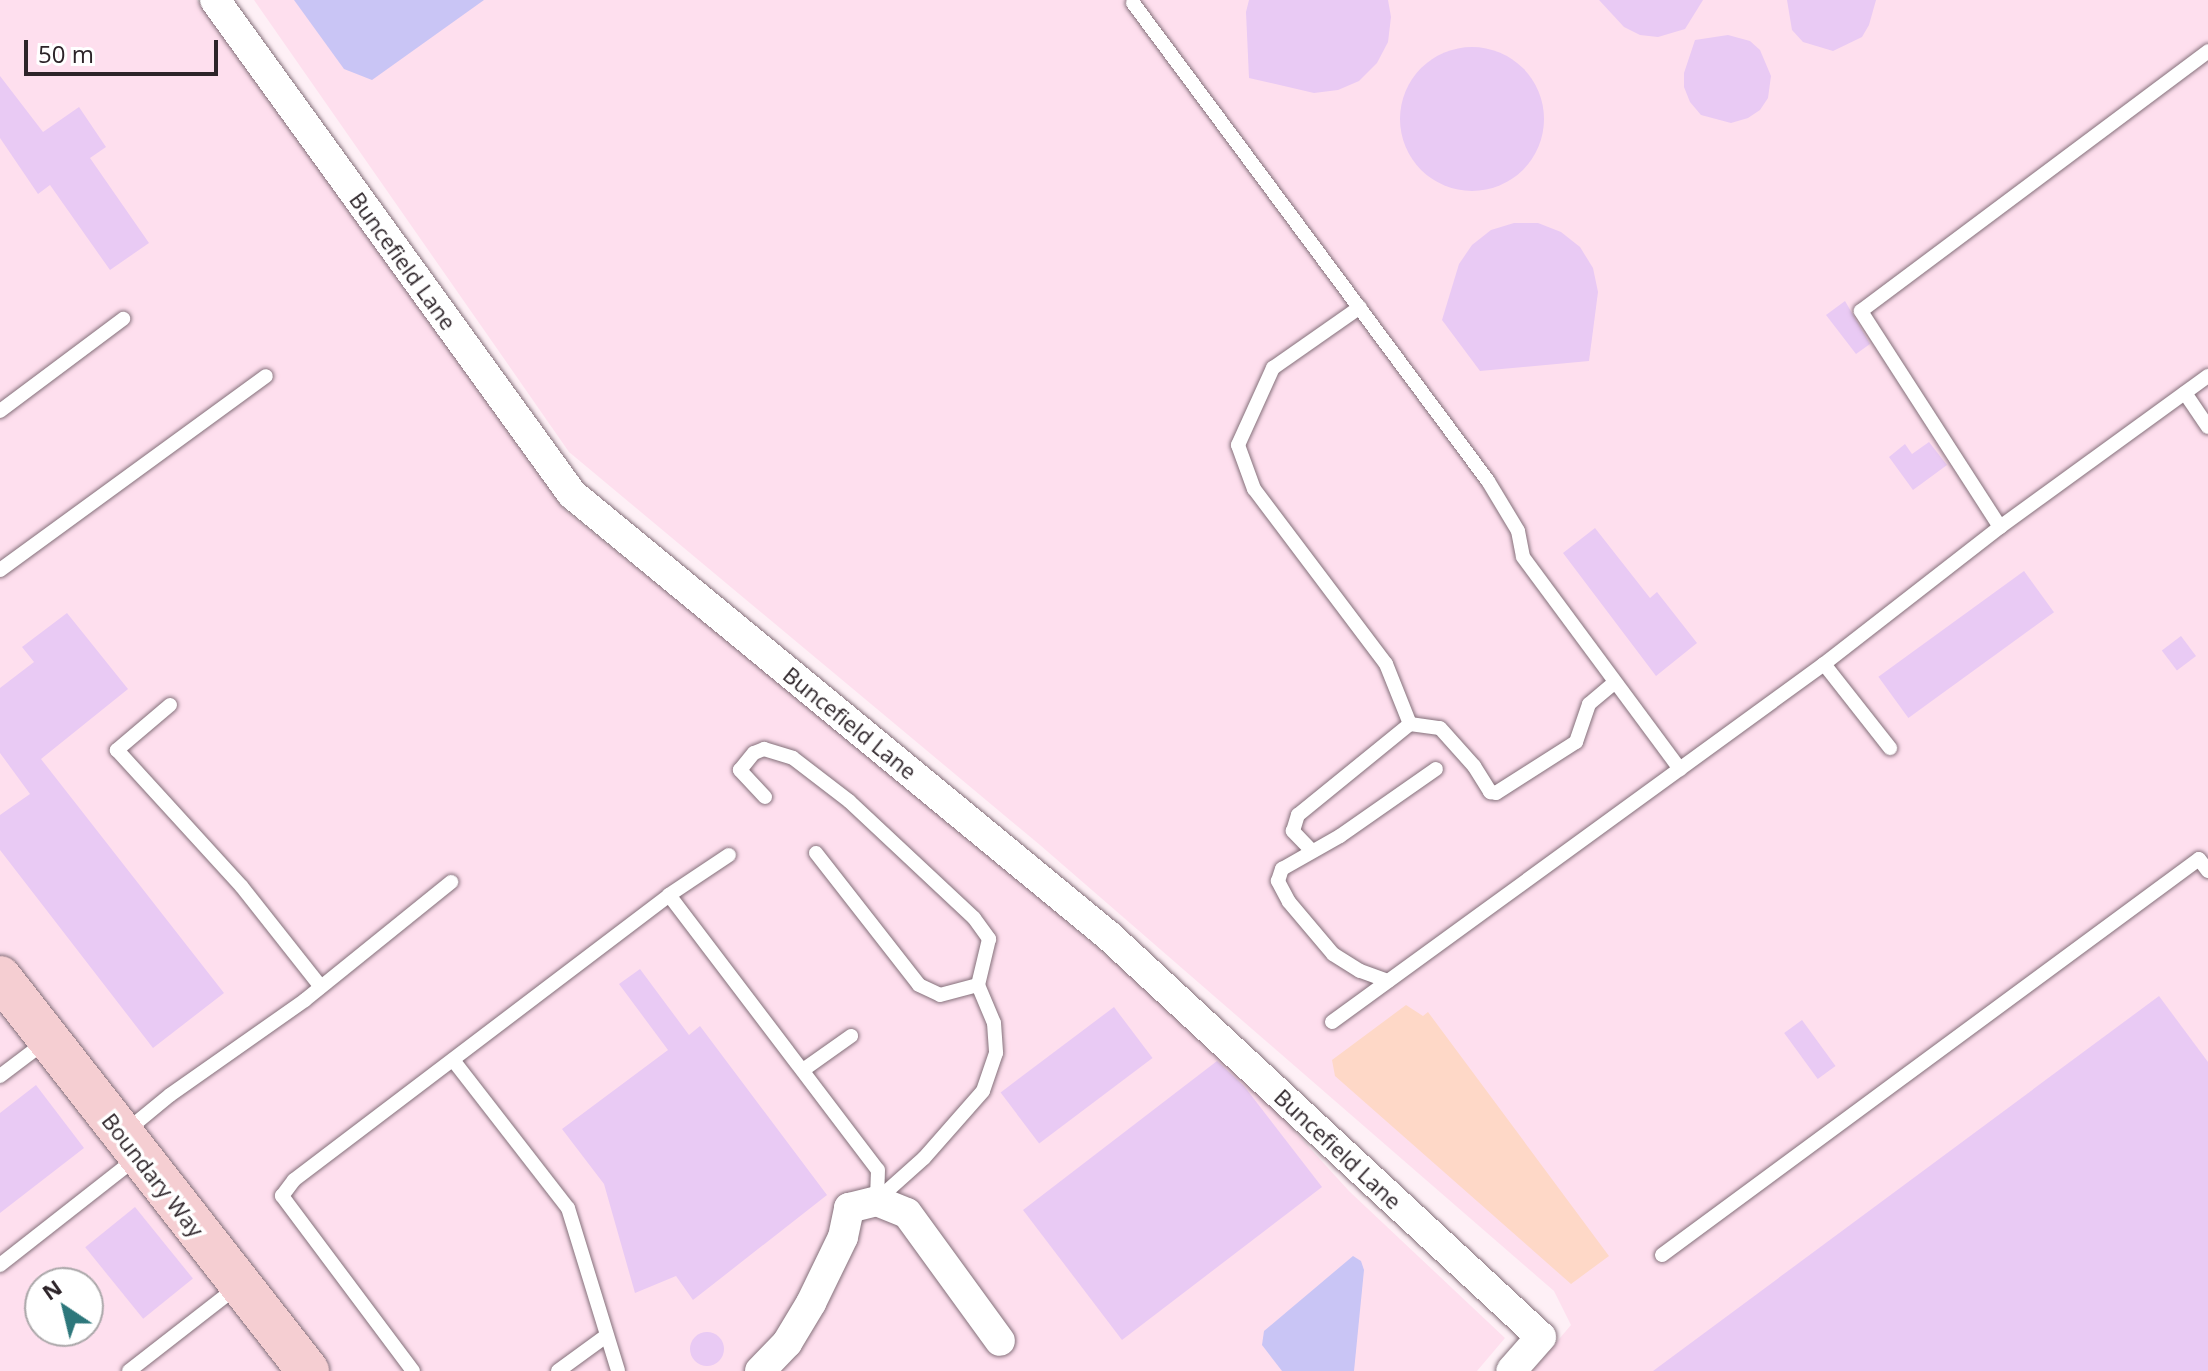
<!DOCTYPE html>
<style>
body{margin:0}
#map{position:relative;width:2208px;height:1371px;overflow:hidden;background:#fef0f6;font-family:"Open Sans",sans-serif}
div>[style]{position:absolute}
.built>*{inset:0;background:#fedfee}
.green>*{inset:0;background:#fed8c7}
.water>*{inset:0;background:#c9c5f5}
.building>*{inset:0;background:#e9caf4;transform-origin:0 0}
.round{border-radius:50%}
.roads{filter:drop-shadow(0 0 2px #84707a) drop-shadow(0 0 2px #84707a)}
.lane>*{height:14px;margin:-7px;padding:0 7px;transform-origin:7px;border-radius:7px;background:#fff}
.street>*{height:30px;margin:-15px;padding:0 15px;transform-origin:15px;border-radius:15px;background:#fff}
.secondary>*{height:42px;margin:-21px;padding:0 21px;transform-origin:21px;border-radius:21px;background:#f5ced2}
span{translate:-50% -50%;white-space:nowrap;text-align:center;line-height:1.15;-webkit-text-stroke:7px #fff;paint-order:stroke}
.street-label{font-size:22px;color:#2d2429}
.north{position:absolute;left:24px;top:1267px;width:80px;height:80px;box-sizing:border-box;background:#fff;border:2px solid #aba7a9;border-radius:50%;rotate:325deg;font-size:22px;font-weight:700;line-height:32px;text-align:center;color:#2d2429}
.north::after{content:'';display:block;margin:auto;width:28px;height:36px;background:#2d777b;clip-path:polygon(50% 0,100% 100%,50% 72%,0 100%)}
.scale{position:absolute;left:24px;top:40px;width:194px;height:36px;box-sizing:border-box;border:4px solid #2d2429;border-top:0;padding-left:10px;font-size:24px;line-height:28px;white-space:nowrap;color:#2d2429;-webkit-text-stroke:6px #fff;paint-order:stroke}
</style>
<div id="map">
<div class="built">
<i style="clip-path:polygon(evenodd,0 0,197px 0,564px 509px,946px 817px,1238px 1069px,1349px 1191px,1505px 1338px,1477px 1371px,0 1371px,0 0,40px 1283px,88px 1283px,88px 1331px,40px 1331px,40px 1283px)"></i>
<i style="clip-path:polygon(254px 0,2208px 0,2208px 1371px,1532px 1371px,1571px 1325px,1554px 1291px,1040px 845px,569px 452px)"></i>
</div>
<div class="green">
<i style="clip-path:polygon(1406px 1005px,1423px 1016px,1428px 1012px,1609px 1256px,1571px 1284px,1335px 1076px,1332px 1060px)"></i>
</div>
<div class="water">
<i style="clip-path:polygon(294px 0,484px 0,372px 80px,344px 69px)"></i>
<i style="clip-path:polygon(1353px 1256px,1361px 1261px,1364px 1270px,1354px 1371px,1282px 1371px,1262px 1345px,1264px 1331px)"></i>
</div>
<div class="building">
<i style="clip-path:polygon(1249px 0,1388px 0,1391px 17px,1388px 42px,1377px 63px,1359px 81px,1338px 90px,1314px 93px,1249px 78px,1246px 12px)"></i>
<i style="clip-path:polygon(1599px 0,1703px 0,1685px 29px,1658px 37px,1640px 35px,1624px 27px)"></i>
<i style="clip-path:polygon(1787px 0,1876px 0,1869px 25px,1862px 37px,1833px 51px,1803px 42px,1792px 30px)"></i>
<i style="clip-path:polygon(1728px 35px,1750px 41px,1760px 50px,1771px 76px,1768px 98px,1760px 110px,1748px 118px,1731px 123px,1701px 115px,1690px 102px,1684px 87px,1684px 73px,1695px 40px)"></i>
<i class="round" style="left:1400px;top:47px;width:144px;height:144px"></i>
<i style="clip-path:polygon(0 76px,43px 132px,79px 107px,106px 147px,90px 158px,149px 243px,110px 270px,50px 185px,38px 194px,0 138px)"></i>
<i style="clip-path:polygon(1514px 223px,1538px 223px,1561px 232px,1580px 247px,1593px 268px,1598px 292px,1589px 361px,1480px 371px,1442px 320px,1459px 264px,1472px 245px,1491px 230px)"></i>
<i style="clip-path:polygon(1845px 301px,1870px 344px,1856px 354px,1826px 315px)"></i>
<i style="clip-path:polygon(1929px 442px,1947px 465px,1913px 490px,1889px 457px,1905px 444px,1912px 454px)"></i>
<i style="clip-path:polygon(1595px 528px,1650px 598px,1657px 592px,1697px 643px,1656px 676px,1563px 553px)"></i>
<i style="left:2024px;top:571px;width:51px;height:180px;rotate:54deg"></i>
<i style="clip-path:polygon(67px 613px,128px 689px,41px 759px,224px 993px,153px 1048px,0 850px,0 815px,30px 794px,0 753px,0 688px,34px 662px,22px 647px)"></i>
<i style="left:2181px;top:636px;width:25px;height:24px;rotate:53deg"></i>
<i style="clip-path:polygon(640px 969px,689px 1035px,700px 1026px,827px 1195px,693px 1300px,676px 1276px,635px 1293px,604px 1184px,562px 1129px,668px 1050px,619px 984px)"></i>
<i style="clip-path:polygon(2159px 996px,2208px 1062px,2208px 1371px,1653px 1371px)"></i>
<i style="left:1114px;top:1007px;width:64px;height:142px;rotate:53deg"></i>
<i style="left:1802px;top:1020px;width:57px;height:22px;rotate:54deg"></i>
<i style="clip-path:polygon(1217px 1061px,1244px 1086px,1322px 1187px,1122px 1340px,1023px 1210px)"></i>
<i style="clip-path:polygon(36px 1085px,84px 1148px,0 1213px,0 1113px)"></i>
<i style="left:135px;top:1207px;width:92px;height:64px;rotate:51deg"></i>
<i class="round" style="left:690px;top:1332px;width:34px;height:34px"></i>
</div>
<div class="roads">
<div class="lane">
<i style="left:1133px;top:3px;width:595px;rotate:53.4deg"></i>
<i style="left:1488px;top:481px;width:58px;rotate:59deg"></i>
<i style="left:1518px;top:531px;width:26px;rotate:79deg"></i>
<i style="left:1523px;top:557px;width:264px;rotate:53.5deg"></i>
<i style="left:2185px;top:393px;width:41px;rotate:55.9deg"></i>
<i style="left:0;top:411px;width:154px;rotate:-36.8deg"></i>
<i style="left:2000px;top:527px;width:257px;rotate:-122.8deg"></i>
<i style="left:1861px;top:311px;width:434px;rotate:-36.8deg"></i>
<i style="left:0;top:570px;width:329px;rotate:-36.1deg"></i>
<i style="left:1824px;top:664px;width:107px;rotate:51.8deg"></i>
<i style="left:170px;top:705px;width:70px;rotate:139.7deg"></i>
<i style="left:117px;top:750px;width:185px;rotate:47.6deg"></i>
<i style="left:242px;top:887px;width:127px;rotate:51.7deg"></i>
<i style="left:1410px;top:724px;width:30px;rotate:8deg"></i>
<i style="left:1440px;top:728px;width:51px;rotate:48.2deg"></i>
<i style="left:1474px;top:766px;width:31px;rotate:58deg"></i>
<i style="left:1490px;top:792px;width:6px;rotate:9deg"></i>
<i style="left:1496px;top:793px;width:95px;rotate:-32.5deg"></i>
<i style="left:1576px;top:742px;width:40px;rotate:-71.1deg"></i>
<i style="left:1589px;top:704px;width:34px;rotate:-40deg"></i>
<i style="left:765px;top:797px;width:37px;rotate:-133deg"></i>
<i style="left:740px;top:770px;width:22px;rotate:-51deg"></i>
<i style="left:754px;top:753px;width:11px;rotate:-22deg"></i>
<i style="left:764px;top:749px;width:30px;rotate:17deg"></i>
<i style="left:793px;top:758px;width:71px;rotate:37.5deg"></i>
<i style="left:849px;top:801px;width:171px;rotate:43.1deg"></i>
<i style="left:974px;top:918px;width:26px;rotate:54deg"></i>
<i style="left:989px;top:939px;width:47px;rotate:103.4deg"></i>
<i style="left:978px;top:985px;width:41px;rotate:67.2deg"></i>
<i style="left:994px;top:1023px;width:30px;rotate:86deg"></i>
<i style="left:996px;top:1053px;width:40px;rotate:108.9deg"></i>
<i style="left:983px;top:1091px;width:89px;rotate:131.4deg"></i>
<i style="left:924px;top:1158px;width:63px;rotate:138.2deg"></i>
<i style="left:1312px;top:851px;width:28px;rotate:-134deg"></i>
<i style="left:1293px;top:831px;width:17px;rotate:-73deg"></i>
<i style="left:1298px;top:815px;width:144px;rotate:-39.1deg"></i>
<i style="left:1410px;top:724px;width:65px;rotate:-111.8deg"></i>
<i style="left:1386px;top:664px;width:219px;rotate:-127deg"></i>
<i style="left:1254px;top:489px;width:47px;rotate:-110deg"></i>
<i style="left:1238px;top:445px;width:85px;rotate:-65.6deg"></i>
<i style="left:1273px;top:368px;width:106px;rotate:-35deg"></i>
<i style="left:816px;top:853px;width:167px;rotate:52deg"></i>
<i style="left:919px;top:985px;width:23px;rotate:25deg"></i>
<i style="left:940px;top:995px;width:39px;rotate:-15deg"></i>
<i style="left:669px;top:895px;width:72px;rotate:-33.7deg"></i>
<i style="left:1388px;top:981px;width:30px;rotate:-160deg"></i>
<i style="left:1360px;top:971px;width:32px;rotate:-148deg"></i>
<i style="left:1333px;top:954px;width:68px;rotate:-130.2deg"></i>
<i style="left:1289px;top:902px;width:24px;rotate:-118deg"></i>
<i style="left:1278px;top:881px;width:13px;rotate:-72deg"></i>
<i style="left:1282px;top:869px;width:67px;rotate:-29.6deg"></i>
<i style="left:1340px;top:836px;width:117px;rotate:-34.9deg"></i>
<i style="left:1332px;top:1022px;width:608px;rotate:-36.04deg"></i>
<i style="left:1824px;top:664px;width:223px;rotate:-37.9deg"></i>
<i style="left:2000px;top:527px;width:257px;rotate:-36deg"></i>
<i style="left:453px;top:1060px;width:187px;rotate:52.2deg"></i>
<i style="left:568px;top:1208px;width:170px;rotate:72.9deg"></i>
<i style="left:803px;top:1070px;width:59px;rotate:-35.3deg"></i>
<i style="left:0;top:1076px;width:56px;rotate:-37.1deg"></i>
<i style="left:125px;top:1132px;width:58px;rotate:-39.4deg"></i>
<i style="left:170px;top:1095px;width:165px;rotate:-35.1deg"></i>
<i style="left:305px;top:1000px;width:188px;rotate:-38.9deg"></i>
<i style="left:1662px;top:1255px;width:667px;rotate:-36.41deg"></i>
<i style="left:2199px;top:859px;width:15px;rotate:53deg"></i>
<i style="left:0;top:1265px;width:172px;rotate:-38.1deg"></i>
<i style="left:129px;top:1371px;width:137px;rotate:-37.9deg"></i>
<i style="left:413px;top:1371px;width:219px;rotate:-126.8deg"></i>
<i style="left:282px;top:1196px;width:20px;rotate:-53deg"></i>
<i style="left:294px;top:1180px;width:471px;rotate:-37.2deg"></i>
<i style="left:669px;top:895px;width:345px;rotate:52.8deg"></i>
<i style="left:878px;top:1170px;width:31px;rotate:92deg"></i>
<i style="left:558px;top:1371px;width:59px;rotate:-36.1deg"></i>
</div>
<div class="street">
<i style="left:215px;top:0;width:609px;rotate:54.15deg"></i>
<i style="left:572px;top:494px;width:696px;rotate:39.46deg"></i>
<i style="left:1109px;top:936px;width:589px;rotate:42.87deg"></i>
<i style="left:1541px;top:1337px;width:45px;rotate:131.4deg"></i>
<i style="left:760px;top:1371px;width:39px;rotate:-46deg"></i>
<i style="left:787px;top:1343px;width:47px;rotate:-59deg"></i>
<i style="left:811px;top:1303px;width:73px;rotate:-64.1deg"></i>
<i style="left:843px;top:1237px;width:30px;rotate:-78deg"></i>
<i style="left:849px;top:1208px;width:29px;rotate:-14deg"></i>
<i style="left:877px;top:1201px;width:32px;rotate:22deg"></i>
<i style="left:907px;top:1213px;width:158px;rotate:54deg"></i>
</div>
<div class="secondary">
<i style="left:0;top:977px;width:500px;rotate:51.98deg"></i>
</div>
</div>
<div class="street-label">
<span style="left:403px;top:261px;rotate:54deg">Buncefield Lane</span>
<span style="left:850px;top:723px;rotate:39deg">Buncefield Lane</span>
<span style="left:1338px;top:1149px;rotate:43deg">Buncefield Lane</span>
<span style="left:153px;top:1175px;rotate:52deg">Boundary Way</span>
</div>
<div class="north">N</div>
<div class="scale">50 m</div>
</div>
